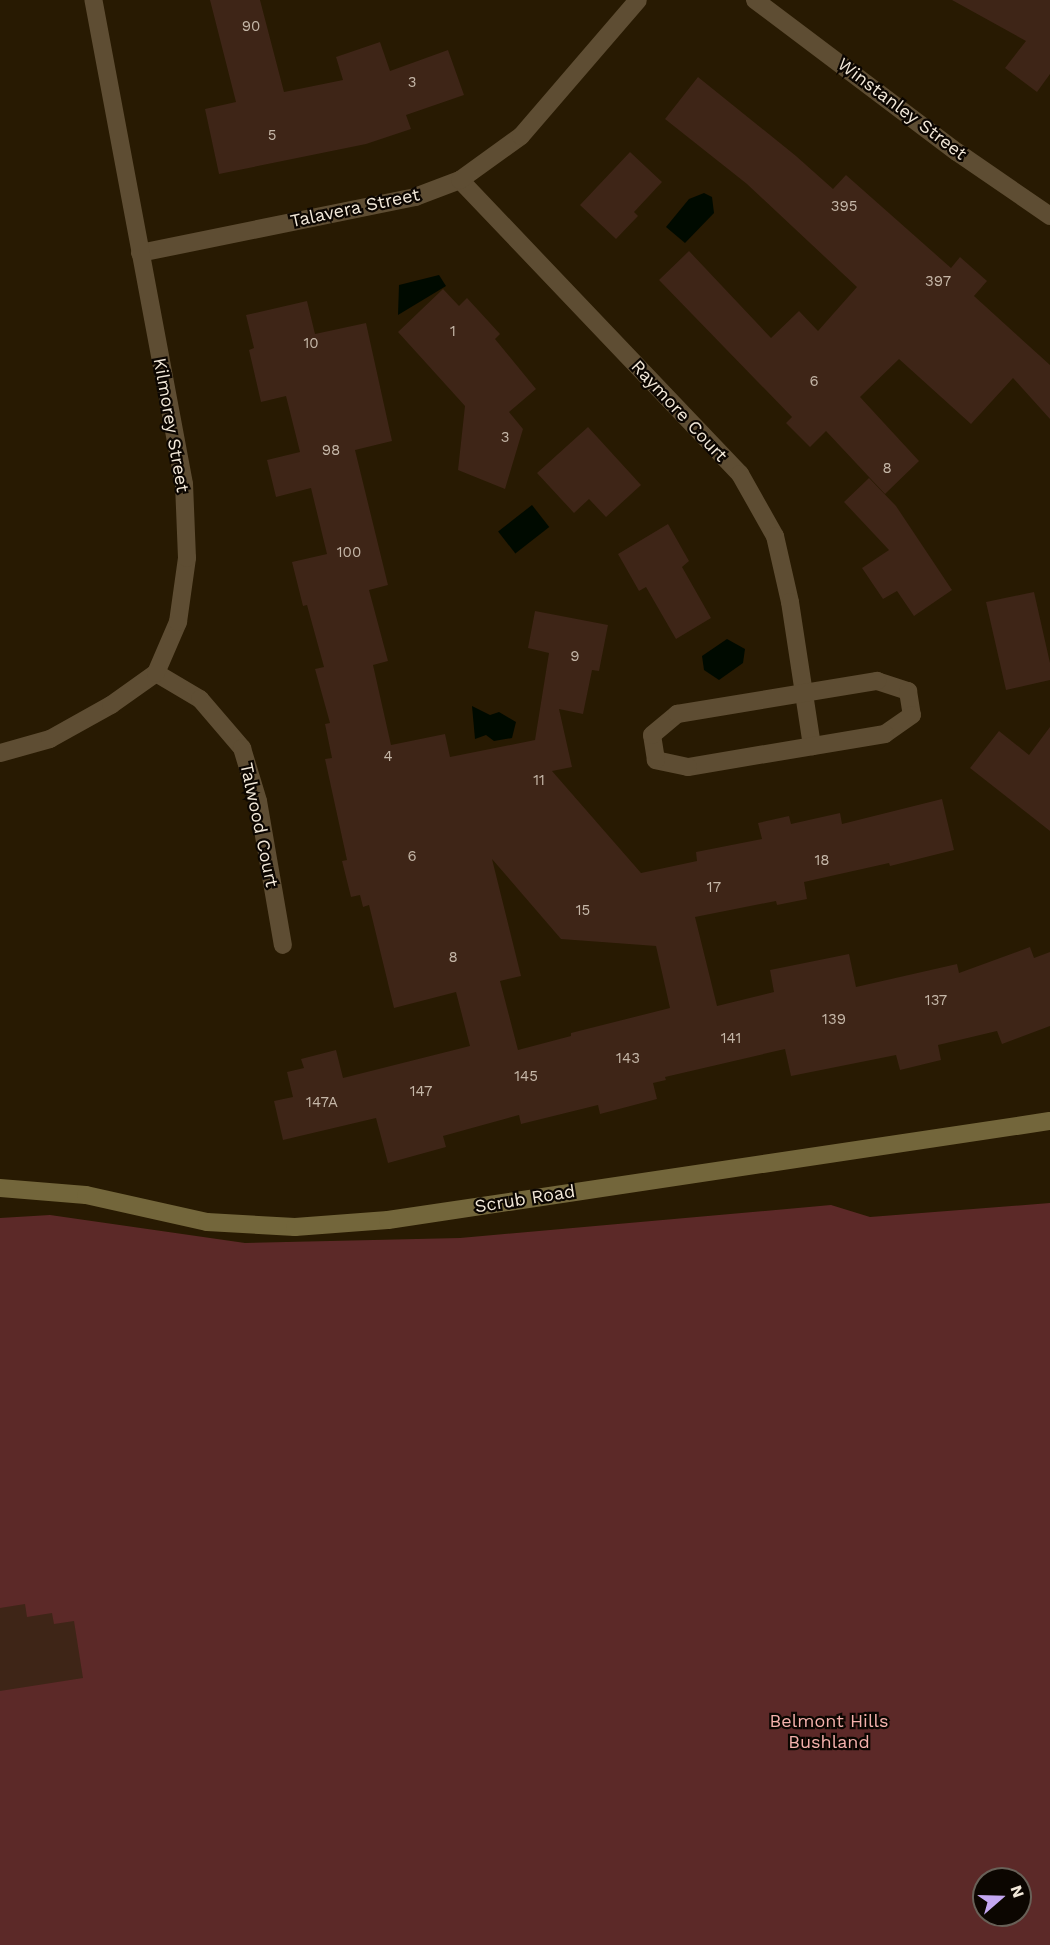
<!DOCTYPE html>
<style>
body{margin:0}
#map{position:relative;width:1050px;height:1945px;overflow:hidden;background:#281a02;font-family:"Work Sans",sans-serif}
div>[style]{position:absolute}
.green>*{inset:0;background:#5c2928}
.water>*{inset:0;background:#000a00;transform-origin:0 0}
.building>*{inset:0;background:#3e2517}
.minor>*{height:18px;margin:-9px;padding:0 9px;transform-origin:9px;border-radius:9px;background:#5e4d33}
.tertiary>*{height:18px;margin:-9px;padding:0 9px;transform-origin:9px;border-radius:9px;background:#5e4d33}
.secondary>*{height:18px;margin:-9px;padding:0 9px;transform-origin:9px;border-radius:9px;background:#73663b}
span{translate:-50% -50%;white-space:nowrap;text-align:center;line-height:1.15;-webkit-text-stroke:4.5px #0c0601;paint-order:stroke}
.number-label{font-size:15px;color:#c5b7a8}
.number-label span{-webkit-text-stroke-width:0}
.street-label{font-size:18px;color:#f2e8d9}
.park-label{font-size:18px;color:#f4b1ac}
.north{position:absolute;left:972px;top:1867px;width:60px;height:60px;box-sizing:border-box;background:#0c0601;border:2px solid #686057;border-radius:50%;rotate:70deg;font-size:16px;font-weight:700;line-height:24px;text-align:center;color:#f2e8d9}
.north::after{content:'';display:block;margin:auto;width:21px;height:27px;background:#c4a7f1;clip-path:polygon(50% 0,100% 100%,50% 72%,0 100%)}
</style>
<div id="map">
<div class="green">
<i style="clip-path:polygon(evenodd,1050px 1203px,1050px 1945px,0 1945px,0 1218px,50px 1215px,245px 1243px,460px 1238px,831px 1205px,870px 1217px,1050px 1203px,984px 1879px,1020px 1879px,1020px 1915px,984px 1915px,984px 1879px)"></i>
</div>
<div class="water">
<i style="clip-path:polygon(704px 193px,712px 197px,714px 213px,685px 243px,666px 227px,689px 199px)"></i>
<i style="clip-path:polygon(439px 275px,446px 286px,398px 315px,399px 285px)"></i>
<i style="left:532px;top:505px;width:28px;height:43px;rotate:52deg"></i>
<i style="clip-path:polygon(727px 639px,745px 649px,743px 663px,719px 680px,704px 670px,702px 656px)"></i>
<i style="clip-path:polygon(472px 706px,490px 715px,499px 712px,516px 722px,512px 738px,494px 741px,486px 735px,475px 739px)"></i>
</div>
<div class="building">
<i style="clip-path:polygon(210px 0,260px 0,284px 92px,343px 80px,336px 57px,380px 42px,390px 71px,448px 50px,464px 95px,406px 115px,411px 129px,366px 144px,219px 174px,205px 109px,236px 102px)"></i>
<i style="clip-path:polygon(952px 0,1050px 0,1050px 74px,1037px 92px,1005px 68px,1026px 41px)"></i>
<i style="clip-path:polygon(698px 77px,796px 156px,833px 189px,846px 175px,951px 268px,960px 257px,987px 281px,974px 296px,1050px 365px,1050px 419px,1013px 378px,971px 424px,899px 359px,860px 397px,919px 461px,885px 494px,826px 431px,810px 447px,786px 423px,792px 417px,659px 280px,689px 251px,771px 338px,799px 311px,818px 331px,857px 287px,747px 184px,665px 119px)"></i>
<i style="clip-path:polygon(630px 152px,662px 182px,634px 212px,638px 216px,616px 239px,580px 205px)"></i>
<i style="clip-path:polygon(443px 289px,459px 306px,467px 298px,500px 334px,495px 339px,536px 389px,509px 412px,523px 429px,505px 489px,458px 470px,465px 406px,398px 332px)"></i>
<i style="clip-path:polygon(evenodd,307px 301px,315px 334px,366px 323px,392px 441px,355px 450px,388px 585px,369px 590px,388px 661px,373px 665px,391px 745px,445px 734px,450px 757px,535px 740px,549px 653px,528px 648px,535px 611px,608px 625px,599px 671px,592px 670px,583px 714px,559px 709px,572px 767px,552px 771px,641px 873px,697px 861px,696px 852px,762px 839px,758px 823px,789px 816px,791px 824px,840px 813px,842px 824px,942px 799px,954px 850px,890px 866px,889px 863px,804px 882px,807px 899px,777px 905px,776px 901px,695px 917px,717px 1006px,774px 992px,770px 970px,849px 954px,856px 987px,957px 964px,959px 973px,1030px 947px,1034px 958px,1050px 952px,1050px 1026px,1002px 1044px,997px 1031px,938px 1045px,941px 1060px,900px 1070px,896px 1055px,791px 1076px,785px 1049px,665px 1077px,666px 1080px,653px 1083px,657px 1099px,600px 1114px,598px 1105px,521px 1124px,519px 1115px,443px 1136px,446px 1147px,388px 1163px,376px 1118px,283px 1140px,274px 1101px,293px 1097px,287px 1072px,304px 1068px,301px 1059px,336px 1050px,343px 1078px,470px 1046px,456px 992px,394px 1008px,369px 905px,363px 907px,360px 895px,351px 897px,342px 861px,347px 860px,325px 759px,332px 758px,325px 724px,330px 723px,315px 669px,324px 667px,307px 605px,303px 606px,292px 562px,327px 554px,311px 488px,276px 497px,267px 460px,300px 452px,286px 396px,261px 402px,249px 350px,254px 348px,246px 315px,307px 301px,492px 859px,561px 939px,656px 946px,670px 1008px,571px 1033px,571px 1036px,518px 1050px,500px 981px,521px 976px,492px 859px)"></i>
<i style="clip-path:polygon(588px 427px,641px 485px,606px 517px,589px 499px,574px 513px,537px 473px)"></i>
<i style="clip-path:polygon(869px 478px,896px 506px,952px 590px,914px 616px,897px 591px,883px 599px,862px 568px,889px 550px,844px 502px)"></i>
<i style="clip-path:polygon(668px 524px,689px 561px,682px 567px,711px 618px,676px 639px,646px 587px,639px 591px,618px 554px)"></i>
<i style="clip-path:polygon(1034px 592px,1050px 663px,1050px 680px,1006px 690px,986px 602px)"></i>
<i style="clip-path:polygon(1050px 727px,1050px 831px,970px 768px,999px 731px,1029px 755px)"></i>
<i style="clip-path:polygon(25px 1604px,27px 1617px,52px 1613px,54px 1624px,74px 1621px,83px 1678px,0 1691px,0 1608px)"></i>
</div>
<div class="minor">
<i style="left:460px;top:180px;width:406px;rotate:46.4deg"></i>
<i style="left:740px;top:474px;width:71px;rotate:60.6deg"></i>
<i style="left:775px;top:536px;width:68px;rotate:77.2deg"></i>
<i style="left:790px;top:602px;width:146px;rotate:81.3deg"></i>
<i style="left:140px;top:253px;width:281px;rotate:-11.5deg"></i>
<i style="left:415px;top:197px;width:48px;rotate:-20.7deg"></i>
<i style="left:460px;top:180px;width:75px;rotate:-35.8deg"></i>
<i style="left:521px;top:136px;width:179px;rotate:-49.3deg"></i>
<i style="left:156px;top:673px;width:51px;rotate:30.6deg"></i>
<i style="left:200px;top:699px;width:65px;rotate:49.4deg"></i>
<i style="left:242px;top:748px;width:55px;rotate:73.2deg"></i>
<i style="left:258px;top:801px;width:146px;rotate:80.2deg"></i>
<i style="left:877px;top:681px;width:33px;rotate:18deg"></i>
<i style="left:908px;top:691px;width:24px;rotate:81deg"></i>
<i style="left:912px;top:715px;width:33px;rotate:145deg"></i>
<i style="left:885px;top:734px;width:200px;rotate:170.5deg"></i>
<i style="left:688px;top:767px;width:33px;rotate:-168deg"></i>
<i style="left:656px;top:760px;width:25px;rotate:-99deg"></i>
<i style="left:652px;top:735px;width:33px;rotate:-40deg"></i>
<i style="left:677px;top:714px;width:203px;rotate:-9.4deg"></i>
<i style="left:0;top:753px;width:52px;rotate:-15.6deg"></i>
<i style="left:50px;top:739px;width:70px;rotate:-29.1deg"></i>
<i style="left:111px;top:705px;width:55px;rotate:-35.4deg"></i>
<i style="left:156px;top:673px;width:56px;rotate:-66.7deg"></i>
<i style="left:178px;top:622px;width:65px;rotate:-82deg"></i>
<i style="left:187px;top:558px;width:74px;rotate:-92.3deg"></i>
<i style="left:184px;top:484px;width:492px;rotate:-100.6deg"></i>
</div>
<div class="tertiary">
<i style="left:755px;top:0;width:253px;rotate:37deg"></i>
<i style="left:957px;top:152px;width:113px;rotate:34.5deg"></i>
</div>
<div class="secondary">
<i style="left:0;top:1188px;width:86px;rotate:4.7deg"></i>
<i style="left:86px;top:1195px;width:124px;rotate:12.6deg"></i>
<i style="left:207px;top:1222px;width:88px;rotate:3.3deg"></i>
<i style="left:295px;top:1227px;width:93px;rotate:-4.3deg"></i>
<i style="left:388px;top:1220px;width:669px;rotate:-8.51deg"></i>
</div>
<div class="number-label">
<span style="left:251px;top:27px">90</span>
<span style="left:412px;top:83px">3</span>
<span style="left:272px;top:136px">5</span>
<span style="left:844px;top:207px">395</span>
<span style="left:938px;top:282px">397</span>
<span style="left:453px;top:332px">1</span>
<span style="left:311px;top:344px">10</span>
<span style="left:814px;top:382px">6</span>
<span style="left:505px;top:438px">3</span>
<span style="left:331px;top:451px">98</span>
<span style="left:887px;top:469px">8</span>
<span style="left:349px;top:553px">100</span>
<span style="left:575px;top:657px">9</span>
<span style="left:388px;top:757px">4</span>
<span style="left:539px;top:781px">11</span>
<span style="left:412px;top:857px">6</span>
<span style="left:822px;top:861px">18</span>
<span style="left:714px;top:888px">17</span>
<span style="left:583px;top:911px">15</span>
<span style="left:453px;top:958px">8</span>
<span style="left:936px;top:1001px">137</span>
<span style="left:834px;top:1020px">139</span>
<span style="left:731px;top:1039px">141</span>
<span style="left:628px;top:1059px">143</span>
<span style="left:526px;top:1077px">145</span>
<span style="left:421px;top:1092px">147</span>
<span style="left:322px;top:1103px">147A</span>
</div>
<div class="street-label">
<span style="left:902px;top:109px;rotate:37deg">Winstanley Street</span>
<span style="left:355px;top:208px;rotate:-12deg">Talavera Street</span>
<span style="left:679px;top:411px;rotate:47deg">Raymore Court</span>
<span style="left:171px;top:425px;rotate:80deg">Kilmorey Street</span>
<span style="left:259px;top:825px;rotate:78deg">Talwood Court</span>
<span style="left:525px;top:1199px;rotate:-9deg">Scrub Road</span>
</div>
<div class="park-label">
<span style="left:829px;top:1732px">Belmont Hills<br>Bushland</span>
</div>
<div class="north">N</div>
</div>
